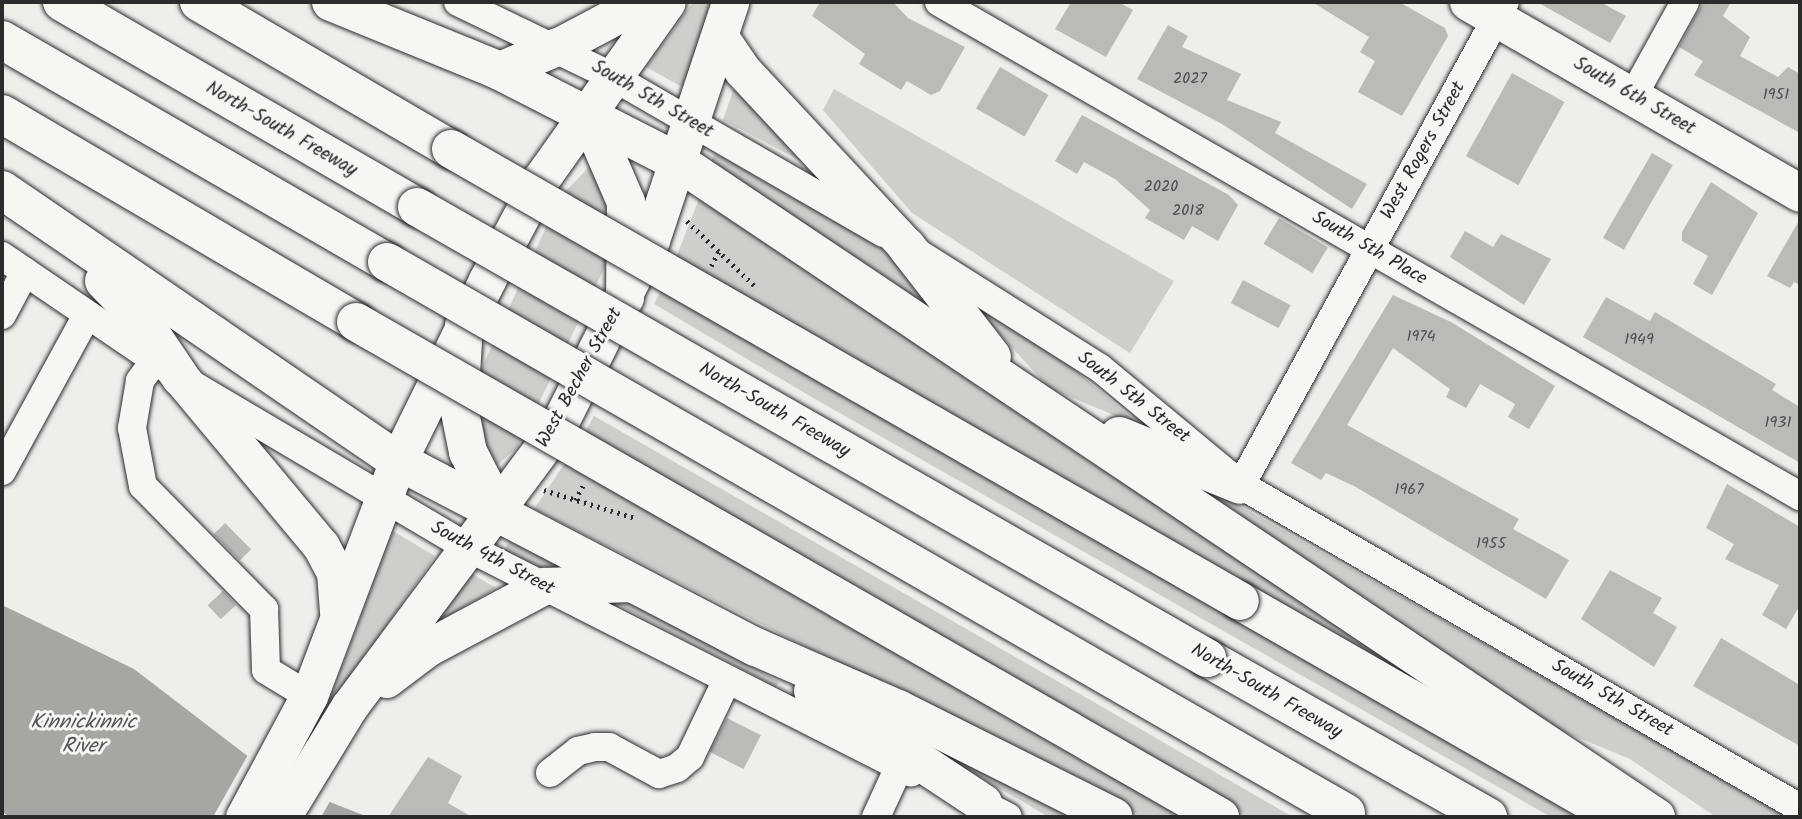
<!DOCTYPE html>
<style>
body{margin:0}
#map{position:relative;width:1802px;height:819px;overflow:hidden;background:#eeeeea;font-family:Kalam,sans-serif}
div>[style]{position:absolute}
.green>*{inset:0;background:#cececa}
.water>*{inset:0;background:#a6a6a3}
.pier>*{inset:0;background:#eeeeea}
.building>*{inset:0;background:#babab7;transform-origin:0 0}
.path>*{height:4.5px;margin-top:-2.25px;transform-origin:0;background:repeating-linear-gradient(90deg,#2b2b2b 0 2px,transparent 0 7px)}
.roads{filter:drop-shadow(0 0 2px #2b2b2b) drop-shadow(0 0 2px #2b2b2b)}
.minor>*{height:28px;margin:-14px;padding:0 14px;transform-origin:14px;border-radius:14px;background:#f6f6f2}
.major>*{height:37px;margin:-18.5px;padding:0 18.5px;transform-origin:18.5px;border-radius:18.5px;background:#f6f6f2}
.highway>*{height:38px;margin:-19px;padding:0 19px;transform-origin:19px;border-radius:19px;background:#f6f6f2}
.bridges{filter:drop-shadow(0 0 2px #2b2b2b) drop-shadow(0 0 2px #2b2b2b)}
.highway-bridge>*{height:38px;margin:-19px;padding:0 19px;transform-origin:19px;border-radius:19px;background:#f6f6f2}
span{translate:-50% -50%;white-space:nowrap;text-align:center;line-height:1.15;-webkit-text-stroke:6px #f6f6f2;paint-order:stroke}
.number-label{font-size:16px;color:#4f4f4e}
.number-label span{-webkit-text-stroke-width:0}
.street-label{font-size:19px;color:#2b2b2b}
.water-label{font-size:21px;color:#565655;font-style:italic}
.frame{position:absolute;inset:0;border:4px solid #2b2b2b;pointer-events:none}
</style>
<div id="map">
<div class="green">
<i style="clip-path:polygon(693px 2px,714px 2px,684px 88px,646px 67px)"></i>
<i style="clip-path:polygon(735px 85px,801px 161px,723px 120px)"></i>
<i style="clip-path:polygon(834px 89px,1174px 281px,1130px 353px,912px 213px,823px 110px)"></i>
<i style="clip-path:polygon(715px 153px,890px 253px,954px 325px,711px 161px)"></i>
<i style="clip-path:polygon(596px 160px,612px 229px,605px 267px,517px 448px,496px 466px,487px 455px,476px 409px,483px 365px,560px 197px)"></i>
<i style="clip-path:polygon(702px 191px,1431px 687px,1429px 691px,676px 258px)"></i>
<i style="clip-path:polygon(664px 284px,1595px 817px,1551px 817px,815px 399px,654px 304px)"></i>
<i style="clip-path:polygon(968px 299px,1060px 357px,1142px 427px,1049px 388px)"></i>
<i style="clip-path:polygon(594px 416px,1052px 678px,1293px 817px,1248px 817px,812px 567px,584px 434px)"></i>
<i style="clip-path:polygon(1144px 452px,1792px 817px,1716px 817px,1630px 759px,1516px 712px)"></i>
<i style="clip-path:polygon(569px 457px,1194px 817px,1142px 817px,534px 509px)"></i>
<i style="clip-path:polygon(393px 531px,435px 556px,331px 706px,328px 704px)"></i>
<i style="clip-path:polygon(512px 536px,565px 567px,542px 569px,504px 551px)"></i>
<i style="clip-path:polygon(472px 574px,496px 588px,437px 623px,435px 621px)"></i>
<i style="clip-path:polygon(600px 595px,659px 613px,779px 682px,776px 687px)"></i>
<i style="clip-path:polygon(889px 725px,1084px 817px,1049px 817px)"></i>
</div>
<div class="water">
<i style="clip-path:polygon(2px 605px,134px 669px,284px 784px,368px 817px,10px 817px,2px 812px)"></i>
</div>
<div class="pier">
<i style="clip-path:polygon(249px 753px,285px 781px,333px 796px,321px 817px,213px 817px)"></i>
</div>
<div class="building">
<i style="clip-path:polygon(820px 2px,893px 2px,908px 18px,965px 47px,940px 91px,931px 95px,907px 81px,901px 90px,859px 64px,865px 54px,812px 16px)"></i>
<i style="clip-path:polygon(1071px 2px,1118px 2px,1133px 10px,1106px 57px,1055px 29px)"></i>
<i style="clip-path:polygon(1312px 2px,1399px 2px,1445px 28px,1448px 36px,1402px 116px,1358px 92px,1375px 61px,1360px 52px,1369px 37px)"></i>
<i style="clip-path:polygon(1537px 2px,1600px 2px,1626px 16px,1610px 43px)"></i>
<i style="clip-path:polygon(1703px 2px,1731px 2px,1723px 16px,1750px 37px,1740px 56px,1778px 77px,1788px 67px,1800px 74px,1800px 133px,1694px 75px,1703px 61px,1679px 47px)"></i>
<i style="clip-path:polygon(1168px 25px,1188px 36px,1182px 47px,1241px 74px,1227px 100px,1281px 122px,1275px 133px,1367px 184px,1352px 209px,1222px 124px,1137px 79px)"></i>
<i style="left:1000px;top:67px;width:56px;height:48px;rotate:30deg"></i>
<i style="left:1512px;top:73px;width:60px;height:95px;rotate:29deg"></i>
<i style="clip-path:polygon(1082px 115px,1229px 195px,1238px 205px,1218px 241px,1192px 226px,1184px 240px,1145px 218px,1150px 210px,1115px 179px,1084px 162px,1077px 174px,1055px 161px)"></i>
<i style="left:1652px;top:153px;width:24px;height:98px;rotate:30deg"></i>
<i style="clip-path:polygon(1711px 182px,1758px 213px,1712px 295px,1693px 284px,1708px 256px,1682px 241px,1682px 232px)"></i>
<i style="left:1279px;top:218px;width:57px;height:30px;rotate:31deg"></i>
<i style="clip-path:polygon(1800px 219px,1800px 285px,1794px 282px,1790px 288px,1767px 276px)"></i>
<i style="clip-path:polygon(1465px 231px,1493px 247px,1501px 234px,1551px 259px,1524px 305px,1450px 257px)"></i>
<i style="left:1243px;top:280px;width:54px;height:26px;rotate:28deg"></i>
<i style="clip-path:polygon(1393px 295px,1451px 322px,1555px 386px,1529px 429px,1508px 417px,1515px 404px,1480px 384px,1466px 408px,1446px 397px,1450px 389px,1393px 348px,1347px 425px,1519px 519px,1513px 529px,1569px 560px,1546px 599px,1354px 486px,1326px 473px,1321px 480px,1291px 463px)"></i>
<i style="clip-path:polygon(1606px 297px,1650px 321px,1655px 312px,1776px 384px,1772px 390px,1800px 407px,1800px 463px,1583px 337px)"></i>
<i style="clip-path:polygon(1727px 484px,1800px 527px,1800px 605px,1786px 629px,1762px 615px,1779px 585px,1725px 559px,1734px 544px,1706px 528px)"></i>
<i style="left:225px;top:523px;width:37px;height:16px;rotate:45deg"></i>
<i style="clip-path:polygon(1610px 570px,1662px 598px,1653px 613px,1677px 627px,1654px 667px,1581px 619px)"></i>
<i style="left:223px;top:591px;width:19px;height:21px;rotate:47deg"></i>
<i style="clip-path:polygon(1721px 638px,1800px 685px,1800px 746px,1693px 686px)"></i>
<i style="left:727px;top:718px;width:38px;height:38px;rotate:27deg"></i>
<i style="clip-path:polygon(428px 757px,462px 776px,448px 803px,472px 817px,388px 817px)"></i>
</div>
<div class="path">
<i style="left:687px;top:221px;width:93px;rotate:43.7deg"></i>
<i style="left:711px;top:266px;width:17px;rotate:-62deg"></i>
<i style="left:544px;top:490px;width:95px;rotate:17.1deg"></i>
<i style="left:575px;top:500px;width:18px;rotate:-61deg"></i>
</div>
<div class="roads">
<div class="minor">
<i style="left:458px;top:2px;width:172px;rotate:25.8deg"></i>
<i style="left:613px;top:77px;width:312px;rotate:30deg"></i>
<i style="left:939px;top:2px;width:993px;rotate:29.85deg"></i>
<i style="left:1633px;top:96px;width:107px;rotate:-61deg"></i>
<i style="left:918px;top:253px;width:215px;rotate:32.3deg"></i>
<i style="left:1100px;top:368px;width:183px;rotate:39.7deg"></i>
<i style="left:1241px;top:485px;width:646px;rotate:30.02deg"></i>
<i style="left:2px;top:256px;width:217px;rotate:34.3deg"></i>
<i style="left:181px;top:378px;width:334px;rotate:30.6deg"></i>
<i style="left:469px;top:548px;width:496px;rotate:26.9deg"></i>
<i style="left:2px;top:315px;width:49px;rotate:-61.9deg"></i>
<i style="left:155px;top:360px;width:26px;rotate:126deg"></i>
<i style="left:140px;top:381px;width:48px;rotate:99.7deg"></i>
<i style="left:132px;top:428px;width:59px;rotate:79.3deg"></i>
<i style="left:143px;top:486px;width:173px;rotate:45.5deg"></i>
<i style="left:264px;top:609px;width:61px;rotate:88.1deg"></i>
<i style="left:266px;top:670px;width:50px;rotate:31.2deg"></i>
<i style="left:2px;top:471px;width:178px;rotate:-61.4deg"></i>
<i style="left:1241px;top:485px;width:550px;rotate:-61.34deg"></i>
<i style="left:550px;top:773px;width:36px;rotate:-38deg"></i>
<i style="left:578px;top:751px;width:17px;rotate:-13deg"></i>
<i style="left:595px;top:747px;width:14px"></i>
<i style="left:609px;top:747px;width:57px;rotate:28.4deg"></i>
<i style="left:659px;top:774px;width:19px;rotate:-18deg"></i>
<i style="left:677px;top:768px;width:17px;rotate:-40deg"></i>
<i style="left:690px;top:757px;width:83px;rotate:-64.4deg"></i>
<i style="left:965px;top:795px;width:48px;rotate:27.1deg"></i>
<i style="left:876px;top:817px;width:55px;rotate:-65.3deg"></i>
</div>
<div class="major">
<i style="left:1468px;top:2px;width:383px;rotate:29.9deg"></i>
<i style="left:722px;top:40px;width:37px;rotate:56deg"></i>
<i style="left:743px;top:71px;width:239px;rotate:47deg"></i>
<i style="left:557px;top:47px;width:96px;rotate:-27.9deg"></i>
<i style="left:181px;top:378px;width:219px;rotate:50.2deg"></i>
<i style="left:321px;top:546px;width:30px;rotate:62deg"></i>
<i style="left:335px;top:572px;width:40px;rotate:85.7deg"></i>
<i style="left:386px;top:679px;width:51px;rotate:-37.1deg"></i>
<i style="left:427px;top:648px;width:132px;rotate:-28.1deg"></i>
<i style="left:543px;top:586px;width:90px;rotate:-1.9deg"></i>
<i style="left:244px;top:817px;width:137px;rotate:-61.8deg"></i>
<i style="left:309px;top:696px;width:251px;rotate:-69.3deg"></i>
<i style="left:398px;top:461px;width:202px;rotate:-63.8deg"></i>
<i style="left:487px;top:280px;width:115px;rotate:-61.9deg"></i>
<i style="left:541px;top:179px;width:217px;rotate:-54.6deg"></i>
<i style="left:282px;top:817px;width:129px;rotate:-58.7deg"></i>
<i style="left:349px;top:707px;width:348px;rotate:-53.3deg"></i>
<i style="left:557px;top:428px;width:210px;rotate:-63.4deg"></i>
<i style="left:651px;top:240px;width:251px;rotate:-71.6deg"></i>
</div>
<div class="highway">
<i style="left:62px;top:2px;width:410px;rotate:30deg"></i>
<i style="left:199px;top:2px;width:292px;rotate:30.3deg"></i>
<i style="left:331px;top:2px;width:183px;rotate:22.2deg"></i>
<i style="left:500px;top:71px;width:202px;rotate:27.1deg"></i>
<i style="left:680px;top:163px;width:1175px;rotate:33.83deg"></i>
<i style="left:2px;top:40px;width:444px;rotate:30deg"></i>
<i style="left:500px;top:71px;width:62px;rotate:-22.8deg"></i>
<i style="left:587px;top:112px;width:98px;rotate:66.6deg"></i>
<i style="left:626px;top:202px;width:96px;rotate:90.6deg"></i>
<i style="left:2px;top:114px;width:411px;rotate:30.4deg"></i>
<i style="left:2px;top:190px;width:480px;rotate:34.4deg"></i>
<i style="left:398px;top:461px;width:403px;rotate:27.5deg"></i>
<i style="left:756px;top:647px;width:155px;rotate:23.6deg"></i>
<i style="left:898px;top:709px;width:241px;rotate:26.6deg"></i>
<i style="left:906px;top:246px;width:140px;rotate:52.2deg"></i>
<i style="left:104px;top:281px;width:53px;rotate:45.8deg"></i>
<i style="left:141px;top:319px;width:71px;rotate:55.9deg"></i>
<i style="left:464px;top:325px;width:82px;rotate:93.5deg"></i>
<i style="left:459px;top:407px;width:46px;rotate:78.7deg"></i>
<i style="left:468px;top:452px;width:66px;rotate:63deg"></i>
<i style="left:1119px;top:436px;width:131px;rotate:21.9deg"></i>
<i style="left:1240px;top:601px;width:418px;rotate:29.8deg"></i>
<i style="left:1207px;top:658px;width:323px;rotate:29.5deg"></i>
<i style="left:813px;top:691px;width:204px;rotate:33.4deg"></i>
</div>
</div>
<div class="bridges">
<div class="highway-bridge">
<i style="left:451px;top:149px;width:909px;rotate:29.81deg"></i>
<i style="left:417px;top:207px;width:910px;rotate:29.72deg"></i>
<i style="left:387px;top:262px;width:1106px;rotate:29.88deg"></i>
<i style="left:356px;top:322px;width:996px;rotate:29.81deg"></i>
</div>
</div>
<div class="number-label">
<span style="left:1190px;top:79px">2027</span>
<span style="left:1776px;top:95px">1951</span>
<span style="left:1161px;top:187px">2020</span>
<span style="left:1188px;top:211px">2018</span>
<span style="left:1421px;top:337px">1974</span>
<span style="left:1639px;top:340px">1949</span>
<span style="left:1778px;top:423px">1931</span>
<span style="left:1409px;top:490px">1967</span>
<span style="left:1491px;top:544px">1955</span>
</div>
<div class="street-label">
<span style="left:1634px;top:97px;rotate:30deg">South 6th Street</span>
<span style="left:652px;top:100px;rotate:30deg">South 5th Street</span>
<span style="left:281px;top:130px;rotate:30deg">North-South Freeway</span>
<span style="left:1424px;top:151px;rotate:-61deg">West Rogers Street</span>
<span style="left:1369px;top:249px;rotate:30deg">South 5th Place</span>
<span style="left:580px;top:378px;rotate:-61deg">West Becher Street</span>
<span style="left:1133px;top:398px;rotate:38deg">South 5th Street</span>
<span style="left:774px;top:411px;rotate:30deg">North-South Freeway</span>
<span style="left:492px;top:559px;rotate:28deg">South 4th Street</span>
<span style="left:1266px;top:692px;rotate:30deg">North-South Freeway</span>
<span style="left:1612px;top:699px;rotate:30deg">South 5th Street</span>
</div>
<div class="water-label">
<span style="left:83px;top:735px">Kinnickinnic<br>River</span>
</div>
<div class="frame"></div>
</div>
